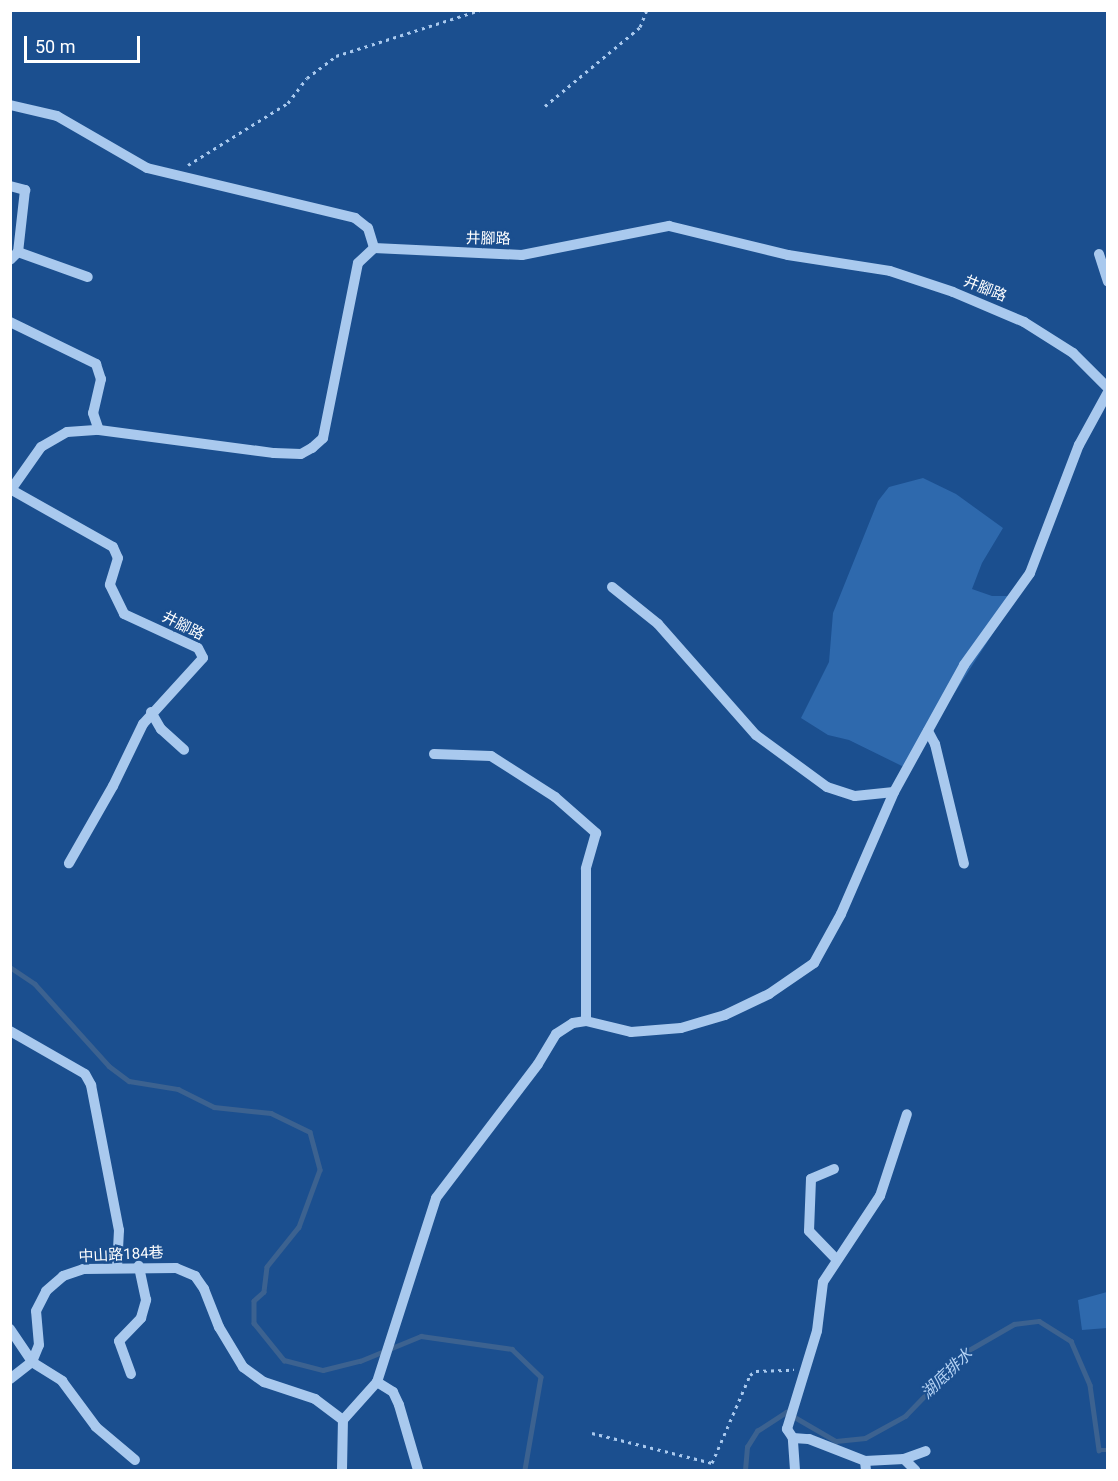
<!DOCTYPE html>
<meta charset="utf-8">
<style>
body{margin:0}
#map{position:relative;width:1118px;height:1481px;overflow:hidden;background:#1b4f8f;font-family:Roboto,"Noto Sans TC",sans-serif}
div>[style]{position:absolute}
.green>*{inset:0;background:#2e69ad}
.stream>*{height:4.5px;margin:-2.25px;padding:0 2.25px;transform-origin:2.25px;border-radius:2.25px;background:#3c6290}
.path>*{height:3px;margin-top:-1.5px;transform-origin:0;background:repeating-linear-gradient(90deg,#a9c9ee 0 3px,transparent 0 7.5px)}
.minor>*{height:10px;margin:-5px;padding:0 5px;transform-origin:5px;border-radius:5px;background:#a9c9ee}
span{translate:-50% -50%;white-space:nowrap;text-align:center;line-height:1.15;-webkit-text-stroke:4.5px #1b4f8f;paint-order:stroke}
.street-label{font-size:15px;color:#fff}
.water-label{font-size:16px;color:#b5d3f5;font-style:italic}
.frame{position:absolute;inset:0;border:12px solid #fff;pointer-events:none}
.scale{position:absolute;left:24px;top:36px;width:116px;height:27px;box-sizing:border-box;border:3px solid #fff;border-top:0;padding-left:8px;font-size:18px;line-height:21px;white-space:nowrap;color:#fff;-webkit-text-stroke:4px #1b4f8f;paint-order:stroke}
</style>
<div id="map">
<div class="green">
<i style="clip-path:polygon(923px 478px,956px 494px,1003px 528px,982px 563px,972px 589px,992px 596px,1017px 596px,906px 768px,849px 740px,828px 735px,801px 718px,829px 662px,833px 613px,878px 501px,889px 487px)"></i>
<i style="clip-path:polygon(1107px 1292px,1107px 1328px,1082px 1330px,1078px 1300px)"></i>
</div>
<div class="stream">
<i style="left:10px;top:967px;width:30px;rotate:34deg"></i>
<i style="left:35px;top:984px;width:110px;rotate:47.9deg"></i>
<i style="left:109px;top:1066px;width:25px;rotate:37deg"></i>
<i style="left:129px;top:1081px;width:50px;rotate:9.3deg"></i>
<i style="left:178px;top:1089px;width:40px;rotate:26.6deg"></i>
<i style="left:214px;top:1107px;width:57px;rotate:6deg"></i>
<i style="left:271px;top:1113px;width:43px;rotate:26deg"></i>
<i style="left:310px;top:1132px;width:39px;rotate:75deg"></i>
<i style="left:320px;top:1170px;width:61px;rotate:110.2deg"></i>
<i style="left:299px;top:1227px;width:51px;rotate:128.7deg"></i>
<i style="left:267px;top:1267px;width:25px;rotate:97deg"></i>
<i style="left:264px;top:1292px;width:13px;rotate:138deg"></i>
<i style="left:254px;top:1301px;width:22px;rotate:90deg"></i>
<i style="left:254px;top:1323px;width:48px;rotate:51deg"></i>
<i style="left:284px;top:1360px;width:40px;rotate:14.4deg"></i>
<i style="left:323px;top:1370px;width:38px;rotate:-14deg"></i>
<i style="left:360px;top:1361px;width:66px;rotate:-22.3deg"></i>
<i style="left:421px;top:1336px;width:92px;rotate:8.1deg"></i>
<i style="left:512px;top:1349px;width:40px;rotate:44deg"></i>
<i style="left:541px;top:1377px;width:94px;rotate:99.8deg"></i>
<i style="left:745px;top:1470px;width:23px;rotate:-85deg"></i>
<i style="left:747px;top:1447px;width:19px;rotate:-58deg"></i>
<i style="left:757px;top:1431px;width:35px;rotate:-33deg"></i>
<i style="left:786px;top:1412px;width:58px;rotate:30.1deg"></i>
<i style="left:836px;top:1441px;width:29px;rotate:-6deg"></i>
<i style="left:865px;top:1438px;width:46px;rotate:-28.8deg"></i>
<i style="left:905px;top:1416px;width:92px;rotate:-45.9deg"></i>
<i style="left:969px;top:1350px;width:52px;rotate:-30deg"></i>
<i style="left:1014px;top:1324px;width:25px;rotate:-7deg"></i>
<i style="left:1039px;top:1321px;width:38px;rotate:32deg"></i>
<i style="left:1071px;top:1341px;width:48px;rotate:66.6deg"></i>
<i style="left:1090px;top:1385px;width:66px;rotate:82.1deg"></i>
<i style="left:1099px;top:1450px;width:9px"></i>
</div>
<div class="path">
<i style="left:545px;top:106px;width:124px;rotate:-39.7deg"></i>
<i style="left:640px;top:27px;width:18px;rotate:-68deg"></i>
<i style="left:188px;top:165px;width:118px;rotate:-31.8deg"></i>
<i style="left:288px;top:103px;width:31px;rotate:-53deg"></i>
<i style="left:307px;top:78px;width:36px;rotate:-37deg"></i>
<i style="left:336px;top:56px;width:151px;rotate:-17.7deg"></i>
<i style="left:592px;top:1433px;width:124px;rotate:14deg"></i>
<i style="left:712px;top:1463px;width:96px;rotate:-66.6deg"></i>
<i style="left:750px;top:1375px;width:7px;rotate:-34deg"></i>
<i style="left:756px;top:1371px;width:38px;rotate:-2deg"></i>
</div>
<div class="minor">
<i style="left:10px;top:105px;width:48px;rotate:13.2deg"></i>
<i style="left:57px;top:116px;width:104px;rotate:30deg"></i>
<i style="left:147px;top:168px;width:214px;rotate:13.5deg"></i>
<i style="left:355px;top:218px;width:16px;rotate:38deg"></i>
<i style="left:368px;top:228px;width:21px;rotate:73deg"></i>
<i style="left:10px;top:186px;width:16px;rotate:15deg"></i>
<i style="left:25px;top:190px;width:62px;rotate:96.4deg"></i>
<i style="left:18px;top:252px;width:11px;rotate:135deg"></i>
<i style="left:18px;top:252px;width:74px;rotate:19.7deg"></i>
<i style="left:1099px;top:254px;width:29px;rotate:72deg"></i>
<i style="left:10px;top:322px;width:96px;rotate:26deg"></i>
<i style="left:96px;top:364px;width:16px;rotate:72deg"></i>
<i style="left:101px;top:379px;width:35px;rotate:103deg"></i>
<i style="left:93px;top:413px;width:18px;rotate:71deg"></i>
<i style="left:10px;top:489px;width:118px;rotate:29.4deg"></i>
<i style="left:113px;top:547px;width:12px;rotate:66deg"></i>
<i style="left:118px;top:558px;width:28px;rotate:107deg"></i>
<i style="left:110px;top:585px;width:32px;rotate:64deg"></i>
<i style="left:124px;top:614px;width:81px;rotate:24.7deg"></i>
<i style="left:198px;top:648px;width:11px;rotate:63deg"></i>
<i style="left:203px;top:658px;width:89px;rotate:132.3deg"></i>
<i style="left:143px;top:724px;width:69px;rotate:115.8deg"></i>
<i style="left:113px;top:786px;width:89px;rotate:119.7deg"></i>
<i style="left:10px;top:491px;width:54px;rotate:-54.8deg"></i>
<i style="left:41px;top:447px;width:30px;rotate:-30deg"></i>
<i style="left:67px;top:432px;width:32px;rotate:-4deg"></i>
<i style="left:99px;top:430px;width:177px;rotate:7.5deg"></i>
<i style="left:274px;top:453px;width:27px;rotate:2deg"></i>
<i style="left:301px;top:454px;width:13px;rotate:-29deg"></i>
<i style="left:312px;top:448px;width:15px;rotate:-42deg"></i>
<i style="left:323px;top:438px;width:178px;rotate:-78.7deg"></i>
<i style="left:358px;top:263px;width:22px;rotate:-43deg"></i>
<i style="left:374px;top:248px;width:148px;rotate:2.7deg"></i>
<i style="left:522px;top:255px;width:150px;rotate:-11.2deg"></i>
<i style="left:669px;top:226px;width:122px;rotate:13.7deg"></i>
<i style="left:788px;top:255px;width:103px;rotate:8.9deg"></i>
<i style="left:890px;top:271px;width:66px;rotate:18.4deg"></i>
<i style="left:953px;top:292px;width:77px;rotate:22.9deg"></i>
<i style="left:1024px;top:322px;width:58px;rotate:32.3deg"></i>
<i style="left:1073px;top:353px;width:49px;rotate:45deg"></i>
<i style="left:612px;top:587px;width:59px;rotate:38.8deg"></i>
<i style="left:658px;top:624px;width:148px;rotate:48.6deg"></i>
<i style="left:756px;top:735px;width:88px;rotate:36.2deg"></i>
<i style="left:827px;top:787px;width:29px;rotate:18deg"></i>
<i style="left:855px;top:796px;width:39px;rotate:-6deg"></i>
<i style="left:151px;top:712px;width:20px;rotate:60deg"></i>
<i style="left:161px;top:729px;width:31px;rotate:42deg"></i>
<i style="left:928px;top:731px;width:15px;rotate:62deg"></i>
<i style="left:935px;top:744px;width:123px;rotate:76.4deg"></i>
<i style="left:434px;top:754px;width:57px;rotate:2deg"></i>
<i style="left:491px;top:756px;width:76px;rotate:32.6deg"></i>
<i style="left:555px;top:797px;width:55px;rotate:41.3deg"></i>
<i style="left:596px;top:833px;width:37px;rotate:106deg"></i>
<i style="left:586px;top:869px;width:152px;rotate:90deg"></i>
<i style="left:10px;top:1031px;width:86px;rotate:29.8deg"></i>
<i style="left:85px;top:1074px;width:13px;rotate:61deg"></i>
<i style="left:91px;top:1085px;width:148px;rotate:79.1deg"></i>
<i style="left:119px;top:1230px;width:37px;rotate:93deg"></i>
<i style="left:834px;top:1169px;width:25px;rotate:157deg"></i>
<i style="left:811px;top:1179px;width:52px;rotate:92.2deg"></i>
<i style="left:809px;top:1231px;width:40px;rotate:46deg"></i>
<i style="left:10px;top:1329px;width:40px;rotate:56deg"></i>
<i style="left:32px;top:1362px;width:36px;rotate:32deg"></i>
<i style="left:62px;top:1381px;width:57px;rotate:53.5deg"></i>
<i style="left:96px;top:1427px;width:51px;rotate:40.2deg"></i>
<i style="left:131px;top:1374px;width:35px;rotate:-110deg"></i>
<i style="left:119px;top:1341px;width:32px;rotate:-46deg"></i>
<i style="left:141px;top:1318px;width:19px;rotate:-74deg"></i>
<i style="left:146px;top:1300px;width:35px;rotate:-102deg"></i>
<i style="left:10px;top:1379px;width:28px;rotate:-38deg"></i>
<i style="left:32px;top:1362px;width:18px;rotate:-68deg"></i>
<i style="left:39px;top:1345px;width:34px;rotate:-95deg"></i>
<i style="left:36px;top:1311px;width:22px;rotate:-63deg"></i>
<i style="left:46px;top:1291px;width:23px;rotate:-41deg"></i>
<i style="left:63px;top:1276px;width:21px;rotate:-19deg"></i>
<i style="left:83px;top:1269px;width:93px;rotate:-0.6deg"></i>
<i style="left:176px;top:1268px;width:21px;rotate:23deg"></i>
<i style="left:195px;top:1276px;width:16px;rotate:55deg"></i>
<i style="left:204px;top:1289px;width:41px;rotate:68.5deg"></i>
<i style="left:219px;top:1327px;width:47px;rotate:59deg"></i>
<i style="left:243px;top:1367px;width:26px;rotate:36deg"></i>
<i style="left:264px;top:1382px;width:54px;rotate:18.4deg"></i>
<i style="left:315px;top:1399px;width:35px;rotate:37deg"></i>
<i style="left:377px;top:1382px;width:19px;rotate:32deg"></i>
<i style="left:393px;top:1392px;width:14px;rotate:65deg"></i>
<i style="left:399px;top:1405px;width:68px;rotate:73.7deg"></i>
<i style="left:343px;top:1420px;width:51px;rotate:-48.2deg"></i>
<i style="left:377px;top:1382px;width:193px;rotate:-72.2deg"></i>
<i style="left:436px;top:1198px;width:168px;rotate:-52.7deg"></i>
<i style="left:538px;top:1064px;width:35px;rotate:-59deg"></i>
<i style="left:556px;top:1034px;width:20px;rotate:-33deg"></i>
<i style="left:573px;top:1023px;width:13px;rotate:-9deg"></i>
<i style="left:586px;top:1021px;width:46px;rotate:13.7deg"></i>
<i style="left:631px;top:1032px;width:50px;rotate:-4.6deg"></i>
<i style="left:681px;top:1028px;width:46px;rotate:-16.5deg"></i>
<i style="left:725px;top:1015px;width:49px;rotate:-25.5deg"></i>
<i style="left:769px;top:994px;width:55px;rotate:-34.6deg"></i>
<i style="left:814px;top:963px;width:56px;rotate:-61.1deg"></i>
<i style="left:841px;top:914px;width:133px;rotate:-66.5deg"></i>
<i style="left:894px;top:792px;width:145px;rotate:-61.1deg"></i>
<i style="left:964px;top:665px;width:113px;rotate:-54.3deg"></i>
<i style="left:1030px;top:573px;width:137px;rotate:-69.1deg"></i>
<i style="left:1079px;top:445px;width:60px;rotate:-61.3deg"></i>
<i style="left:793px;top:1438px;width:16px;rotate:4deg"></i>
<i style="left:809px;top:1439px;width:60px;rotate:21.4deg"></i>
<i style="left:865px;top:1461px;width:9px;rotate:84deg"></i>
<i style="left:904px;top:1459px;width:16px;rotate:45deg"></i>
<i style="left:865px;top:1461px;width:39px;rotate:-3deg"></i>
<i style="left:904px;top:1459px;width:23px;rotate:-20deg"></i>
<i style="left:342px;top:1470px;width:50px;rotate:-88.9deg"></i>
<i style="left:795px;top:1470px;width:32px;rotate:-94deg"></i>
<i style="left:793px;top:1438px;width:11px;rotate:-124deg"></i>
<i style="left:787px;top:1429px;width:102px;rotate:-73deg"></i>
<i style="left:817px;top:1331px;width:49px;rotate:-83deg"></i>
<i style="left:823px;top:1282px;width:103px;rotate:-56.5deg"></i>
<i style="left:880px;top:1196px;width:86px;rotate:-71.8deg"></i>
</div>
<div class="street-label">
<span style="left:488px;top:239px;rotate:1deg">井腳路</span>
<span style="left:985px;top:289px;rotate:22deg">井腳路</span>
<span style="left:183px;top:626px;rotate:27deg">井腳路</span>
<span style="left:121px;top:1255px;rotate:-3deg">中山路184巷</span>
</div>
<div class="water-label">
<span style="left:947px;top:1374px;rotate:-44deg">湖底排水</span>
</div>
<div class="frame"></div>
<div class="scale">50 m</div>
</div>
